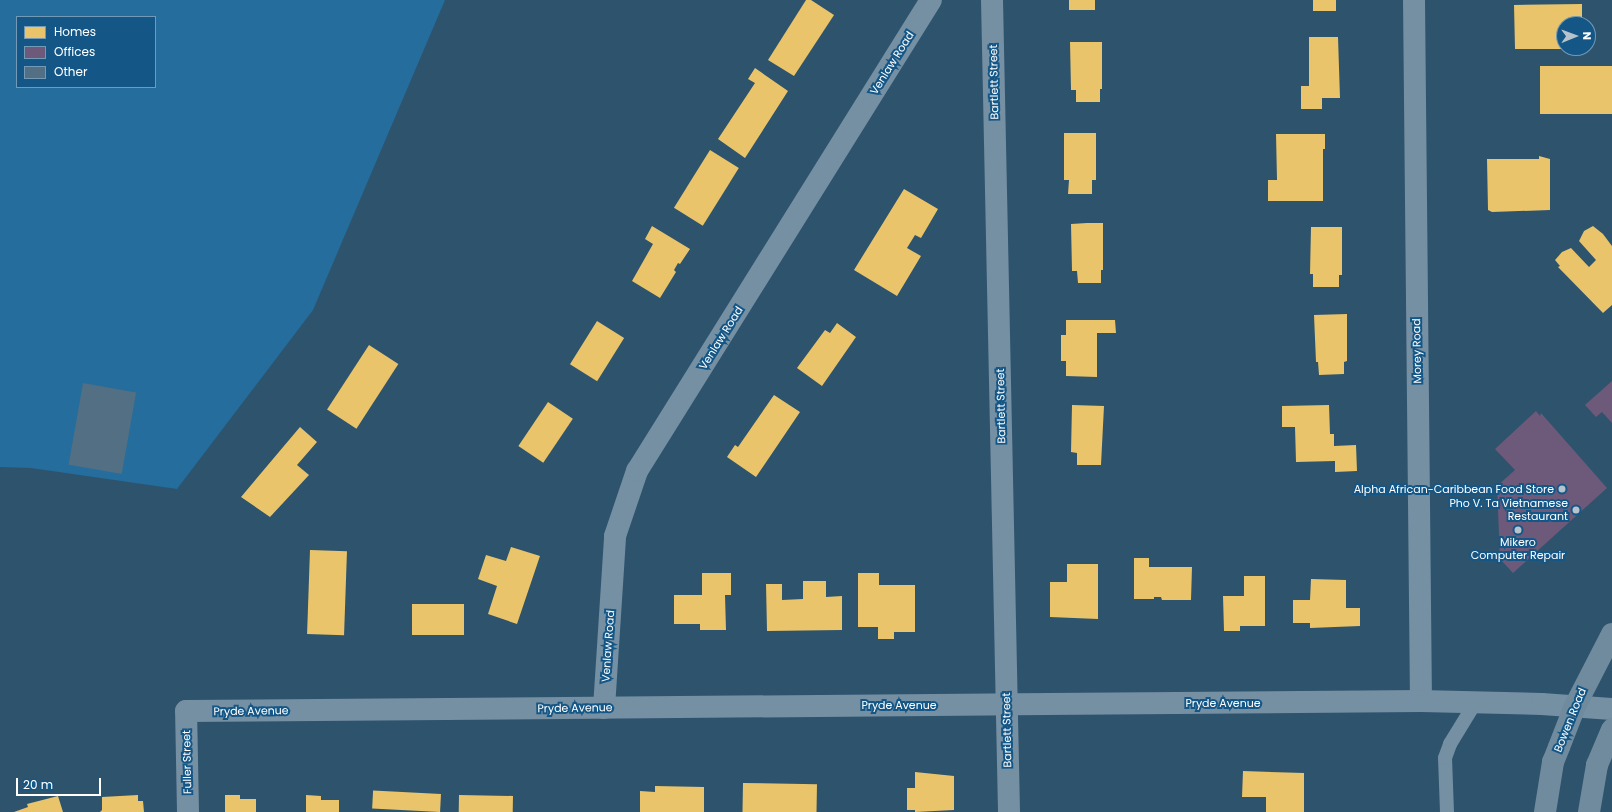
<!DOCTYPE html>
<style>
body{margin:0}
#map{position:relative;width:1612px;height:812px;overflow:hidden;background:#2e536d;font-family:Poppins,sans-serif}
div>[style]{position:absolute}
.green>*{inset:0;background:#246d9d}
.homes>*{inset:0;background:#e9c46a;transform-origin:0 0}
.offices>*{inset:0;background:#6d597a}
.building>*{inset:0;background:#526f83;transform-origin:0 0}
.lane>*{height:14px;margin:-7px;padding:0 7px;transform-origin:7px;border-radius:7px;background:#758fa3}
.street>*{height:22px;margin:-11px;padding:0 11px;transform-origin:11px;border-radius:11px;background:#758fa3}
.secondary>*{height:22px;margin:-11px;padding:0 11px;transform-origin:11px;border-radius:11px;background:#708b9e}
.dots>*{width:11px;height:11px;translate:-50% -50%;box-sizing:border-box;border:2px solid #145787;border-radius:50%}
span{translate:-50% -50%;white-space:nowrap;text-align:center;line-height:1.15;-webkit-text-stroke:4px #145787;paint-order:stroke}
.street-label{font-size:11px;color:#fff}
.poi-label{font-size:11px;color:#fff}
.right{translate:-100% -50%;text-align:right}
.legend{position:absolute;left:16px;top:16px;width:140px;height:72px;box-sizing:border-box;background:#145787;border:1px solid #729ab7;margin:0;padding:5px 7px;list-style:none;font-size:12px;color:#fff}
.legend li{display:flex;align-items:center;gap:8px;height:20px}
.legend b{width:20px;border:1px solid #729ab7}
.north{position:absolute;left:1556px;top:16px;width:40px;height:40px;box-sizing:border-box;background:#145787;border:1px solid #729ab7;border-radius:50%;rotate:89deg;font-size:11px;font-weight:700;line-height:16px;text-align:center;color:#fff}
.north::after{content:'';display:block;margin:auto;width:14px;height:18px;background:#b6c3cc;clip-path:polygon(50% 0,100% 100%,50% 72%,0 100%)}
.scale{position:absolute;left:16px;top:778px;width:85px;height:18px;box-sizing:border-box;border:2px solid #fff;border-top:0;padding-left:5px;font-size:12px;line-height:14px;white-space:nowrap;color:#fff;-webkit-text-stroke:3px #145787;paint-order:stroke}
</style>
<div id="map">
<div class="green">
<i style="clip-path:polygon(evenodd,0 0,445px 0,313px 310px,177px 489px,31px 468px,0 467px,0 0,17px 17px,155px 17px,155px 87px,17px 87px,17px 17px)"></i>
</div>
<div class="homes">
<i style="clip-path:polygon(806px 0,811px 0,834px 15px,794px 76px,768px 60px)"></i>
<i style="left:1069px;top:0;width:26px;height:10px"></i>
<i style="left:1313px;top:0;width:23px;height:11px"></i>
<i style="clip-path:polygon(1582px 4px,1582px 24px,1564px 24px,1564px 49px,1515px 49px,1514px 5px)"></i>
<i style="clip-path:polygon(1309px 37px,1338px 37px,1340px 98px,1322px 98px,1322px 109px,1301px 109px,1301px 86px,1309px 86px)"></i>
<i style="clip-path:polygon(1070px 42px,1102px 42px,1102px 89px,1100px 89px,1100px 102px,1076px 102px,1076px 90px,1071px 90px)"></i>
<i style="left:1612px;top:66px;width:48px;height:72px;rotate:90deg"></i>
<i style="clip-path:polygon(755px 68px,788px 91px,745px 158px,718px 139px,755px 83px,748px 79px)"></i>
<i style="clip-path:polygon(1064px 133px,1096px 133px,1096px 180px,1092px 180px,1092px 194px,1068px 194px,1069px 180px,1064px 180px)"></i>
<i style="clip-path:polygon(1276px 134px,1325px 134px,1325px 149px,1323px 149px,1323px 201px,1268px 201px,1268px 180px,1277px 180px)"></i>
<i style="left:710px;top:150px;width:34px;height:68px;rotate:32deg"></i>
<i style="clip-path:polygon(1539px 156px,1550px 159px,1550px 210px,1492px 212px,1488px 210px,1487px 159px,1539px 159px)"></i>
<i style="clip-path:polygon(904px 189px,938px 209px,921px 238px,915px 235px,907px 248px,921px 256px,897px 296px,854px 270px)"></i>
<i style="clip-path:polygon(1087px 223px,1103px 223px,1103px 270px,1101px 270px,1101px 283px,1078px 283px,1077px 271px,1072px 271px,1071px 224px)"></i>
<i style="clip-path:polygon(652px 226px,690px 249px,680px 264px,678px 263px,674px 270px,676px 272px,660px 298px,632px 281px,653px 244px,645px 239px)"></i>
<i style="clip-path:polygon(1593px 226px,1603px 234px,1612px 246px,1612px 305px,1603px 313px,1558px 267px,1560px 266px,1555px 260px,1562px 252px,1571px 248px,1589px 267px,1596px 260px,1579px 241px,1584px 231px)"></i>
<i style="clip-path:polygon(1311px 227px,1342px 227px,1342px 275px,1339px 275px,1339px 287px,1313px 287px,1313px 274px,1310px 274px)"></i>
<i style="clip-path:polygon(1347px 314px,1347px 361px,1344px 362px,1344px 374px,1319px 375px,1318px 362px,1316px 362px,1314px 315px)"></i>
<i style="clip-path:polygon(1066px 320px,1115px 320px,1116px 333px,1097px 333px,1097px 377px,1066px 376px,1066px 361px,1061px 361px,1061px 335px,1066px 335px)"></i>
<i style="left:597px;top:321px;width:32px;height:51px;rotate:32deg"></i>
<i style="clip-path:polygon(837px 323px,856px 337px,822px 386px,797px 368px,825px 330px,830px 333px)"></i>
<i style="left:369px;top:345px;width:35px;height:77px;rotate:33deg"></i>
<i style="clip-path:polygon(774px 395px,800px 412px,756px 477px,727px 457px,735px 445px,738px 447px)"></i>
<i style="left:548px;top:402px;width:30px;height:53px;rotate:34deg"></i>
<i style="clip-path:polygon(1072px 405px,1104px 406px,1101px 465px,1077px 465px,1077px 453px,1071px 452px)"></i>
<i style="clip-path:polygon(1329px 405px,1330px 434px,1334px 434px,1334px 446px,1356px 445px,1357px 471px,1335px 472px,1335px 461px,1296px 462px,1295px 427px,1282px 427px,1282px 406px)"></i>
<i style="clip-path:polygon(300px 427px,317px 442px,297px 465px,309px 475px,270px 517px,241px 497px)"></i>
<i style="clip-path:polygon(511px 547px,540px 556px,517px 624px,488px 614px,497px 586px,478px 579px,486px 555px,506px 561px)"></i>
<i style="left:310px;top:550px;width:37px;height:84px;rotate:2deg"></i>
<i style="clip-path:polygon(1134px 558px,1149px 558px,1149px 567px,1192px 567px,1191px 600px,1162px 600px,1161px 597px,1154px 597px,1154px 599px,1134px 599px)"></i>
<i style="clip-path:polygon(1067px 564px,1098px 564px,1098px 619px,1050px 617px,1050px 582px,1067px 582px)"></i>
<i style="clip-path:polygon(702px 573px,731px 573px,731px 595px,725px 595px,726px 630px,700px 630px,700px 624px,674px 624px,674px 595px,702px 595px)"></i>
<i style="clip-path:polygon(858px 573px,879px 573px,879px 585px,915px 585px,915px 632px,894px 632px,894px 639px,878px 639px,878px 627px,858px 627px)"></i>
<i style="clip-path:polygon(1244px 576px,1265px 576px,1265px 626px,1240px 626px,1240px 631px,1224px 631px,1223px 596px,1244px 596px)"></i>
<i style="clip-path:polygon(1311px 579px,1346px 580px,1346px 608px,1360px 608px,1360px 626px,1310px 628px,1310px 623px,1293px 623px,1293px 600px,1310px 600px)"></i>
<i style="clip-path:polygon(803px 581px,826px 581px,826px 597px,842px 596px,842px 630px,767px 631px,766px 584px,782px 584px,782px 600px,803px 599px)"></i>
<i style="left:464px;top:604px;width:31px;height:52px;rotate:90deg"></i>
<i style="clip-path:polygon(1243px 771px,1304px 773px,1304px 812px,1266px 812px,1266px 797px,1242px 797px)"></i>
<i style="clip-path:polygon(915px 772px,954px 776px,954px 810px,915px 812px,915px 810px,907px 810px,907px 788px,915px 788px)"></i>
<i style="left:743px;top:783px;width:74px;height:29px;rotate:1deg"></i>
<i style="clip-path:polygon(655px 786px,704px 787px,704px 812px,640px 812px,640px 791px,655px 792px)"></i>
<i style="left:441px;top:794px;width:18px;height:68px;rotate:93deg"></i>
<i style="clip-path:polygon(138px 795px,138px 801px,143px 801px,144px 812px,100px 812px,102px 810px,102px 797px)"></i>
<i style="clip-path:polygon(225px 795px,240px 795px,240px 799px,256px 799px,256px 812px,225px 812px)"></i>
<i style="clip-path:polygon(306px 795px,321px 796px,321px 800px,339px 800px,339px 812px,306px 812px)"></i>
<i style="left:459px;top:795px;width:54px;height:17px;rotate:1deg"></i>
<i style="clip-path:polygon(58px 796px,63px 812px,14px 812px,28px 807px,27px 804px)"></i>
</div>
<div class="offices">
<i style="clip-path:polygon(1612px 381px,1612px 423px,1602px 412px,1596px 417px,1585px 405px)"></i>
<i style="clip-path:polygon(1536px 411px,1540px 416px,1541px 413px,1607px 488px,1513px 573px,1500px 559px,1497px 486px,1515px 470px,1495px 449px)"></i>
</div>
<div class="building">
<i style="left:83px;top:383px;width:54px;height:83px;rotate:10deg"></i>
</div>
<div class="lane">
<i style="left:1447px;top:812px;width:54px;rotate:-92.1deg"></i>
<i style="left:1445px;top:758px;width:15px;rotate:-70deg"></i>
<i style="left:1450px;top:744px;width:48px;rotate:-58.6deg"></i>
</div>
<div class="street">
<i style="left:992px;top:0;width:812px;rotate:88.8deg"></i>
<i style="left:1414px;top:0;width:701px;rotate:89.43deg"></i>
<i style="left:604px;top:708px;width:172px;rotate:-86.3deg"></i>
<i style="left:615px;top:536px;width:69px;rotate:-71.3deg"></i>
<i style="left:637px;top:471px;width:555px;rotate:-58.03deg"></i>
<i style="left:188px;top:812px;width:101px;rotate:-91.1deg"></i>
<i style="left:186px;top:711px;width:1235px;rotate:-0.46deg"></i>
<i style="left:1421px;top:701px;width:121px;rotate:1.4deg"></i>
<i style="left:1542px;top:704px;width:70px;rotate:4.1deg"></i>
</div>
<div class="secondary">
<i style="left:1545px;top:812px;width:51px;rotate:-80.9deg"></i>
<i style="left:1553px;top:762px;width:16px;rotate:-68deg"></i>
<i style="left:1559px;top:747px;width:44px;rotate:-68.7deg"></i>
<i style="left:1575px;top:706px;width:81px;rotate:-62.8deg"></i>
<i style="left:1589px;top:812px;width:48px;rotate:-80.3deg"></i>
<i style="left:1597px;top:765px;width:39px;rotate:-67deg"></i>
</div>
<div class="dots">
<i style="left:1562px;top:489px;background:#b6c3cc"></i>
<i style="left:1576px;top:510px;background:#b6c3cc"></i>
<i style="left:1518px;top:530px;background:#b6c3cc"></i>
</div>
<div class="street-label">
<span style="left:892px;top:63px;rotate:-58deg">Venlaw Road</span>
<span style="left:994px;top:82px;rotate:-91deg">Bartlett Street</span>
<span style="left:721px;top:338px;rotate:-58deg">Venlaw Road</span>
<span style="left:1417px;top:351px;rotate:-91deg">Morey Road</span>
<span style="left:1001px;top:406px;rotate:-91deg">Bartlett Street</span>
<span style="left:608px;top:646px;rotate:-86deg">Venlaw Road</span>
<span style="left:1223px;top:703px">Pryde Avenue</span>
<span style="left:899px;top:705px">Pryde Avenue</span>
<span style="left:575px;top:708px;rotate:-1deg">Pryde Avenue</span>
<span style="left:251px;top:711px;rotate:-1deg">Pryde Avenue</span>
<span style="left:1570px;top:720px;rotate:-68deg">Bowen Road</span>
<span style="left:1007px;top:730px;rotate:-91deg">Bartlett Street</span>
<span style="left:187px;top:762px;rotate:-91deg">Fuller Street</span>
</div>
<div class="poi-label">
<span class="right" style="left:1554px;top:489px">Alpha African-Caribbean Food Store</span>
<span class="right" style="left:1568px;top:510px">Pho V. Ta Vietnamese<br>Restaurant</span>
<span style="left:1518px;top:549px">Mikero<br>Computer Repair</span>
</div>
<ul class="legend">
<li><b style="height:11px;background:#e9c46a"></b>Homes</li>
<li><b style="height:11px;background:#6d597a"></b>Offices</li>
<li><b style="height:11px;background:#526f83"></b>Other</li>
</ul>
<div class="north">N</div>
<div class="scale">20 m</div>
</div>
